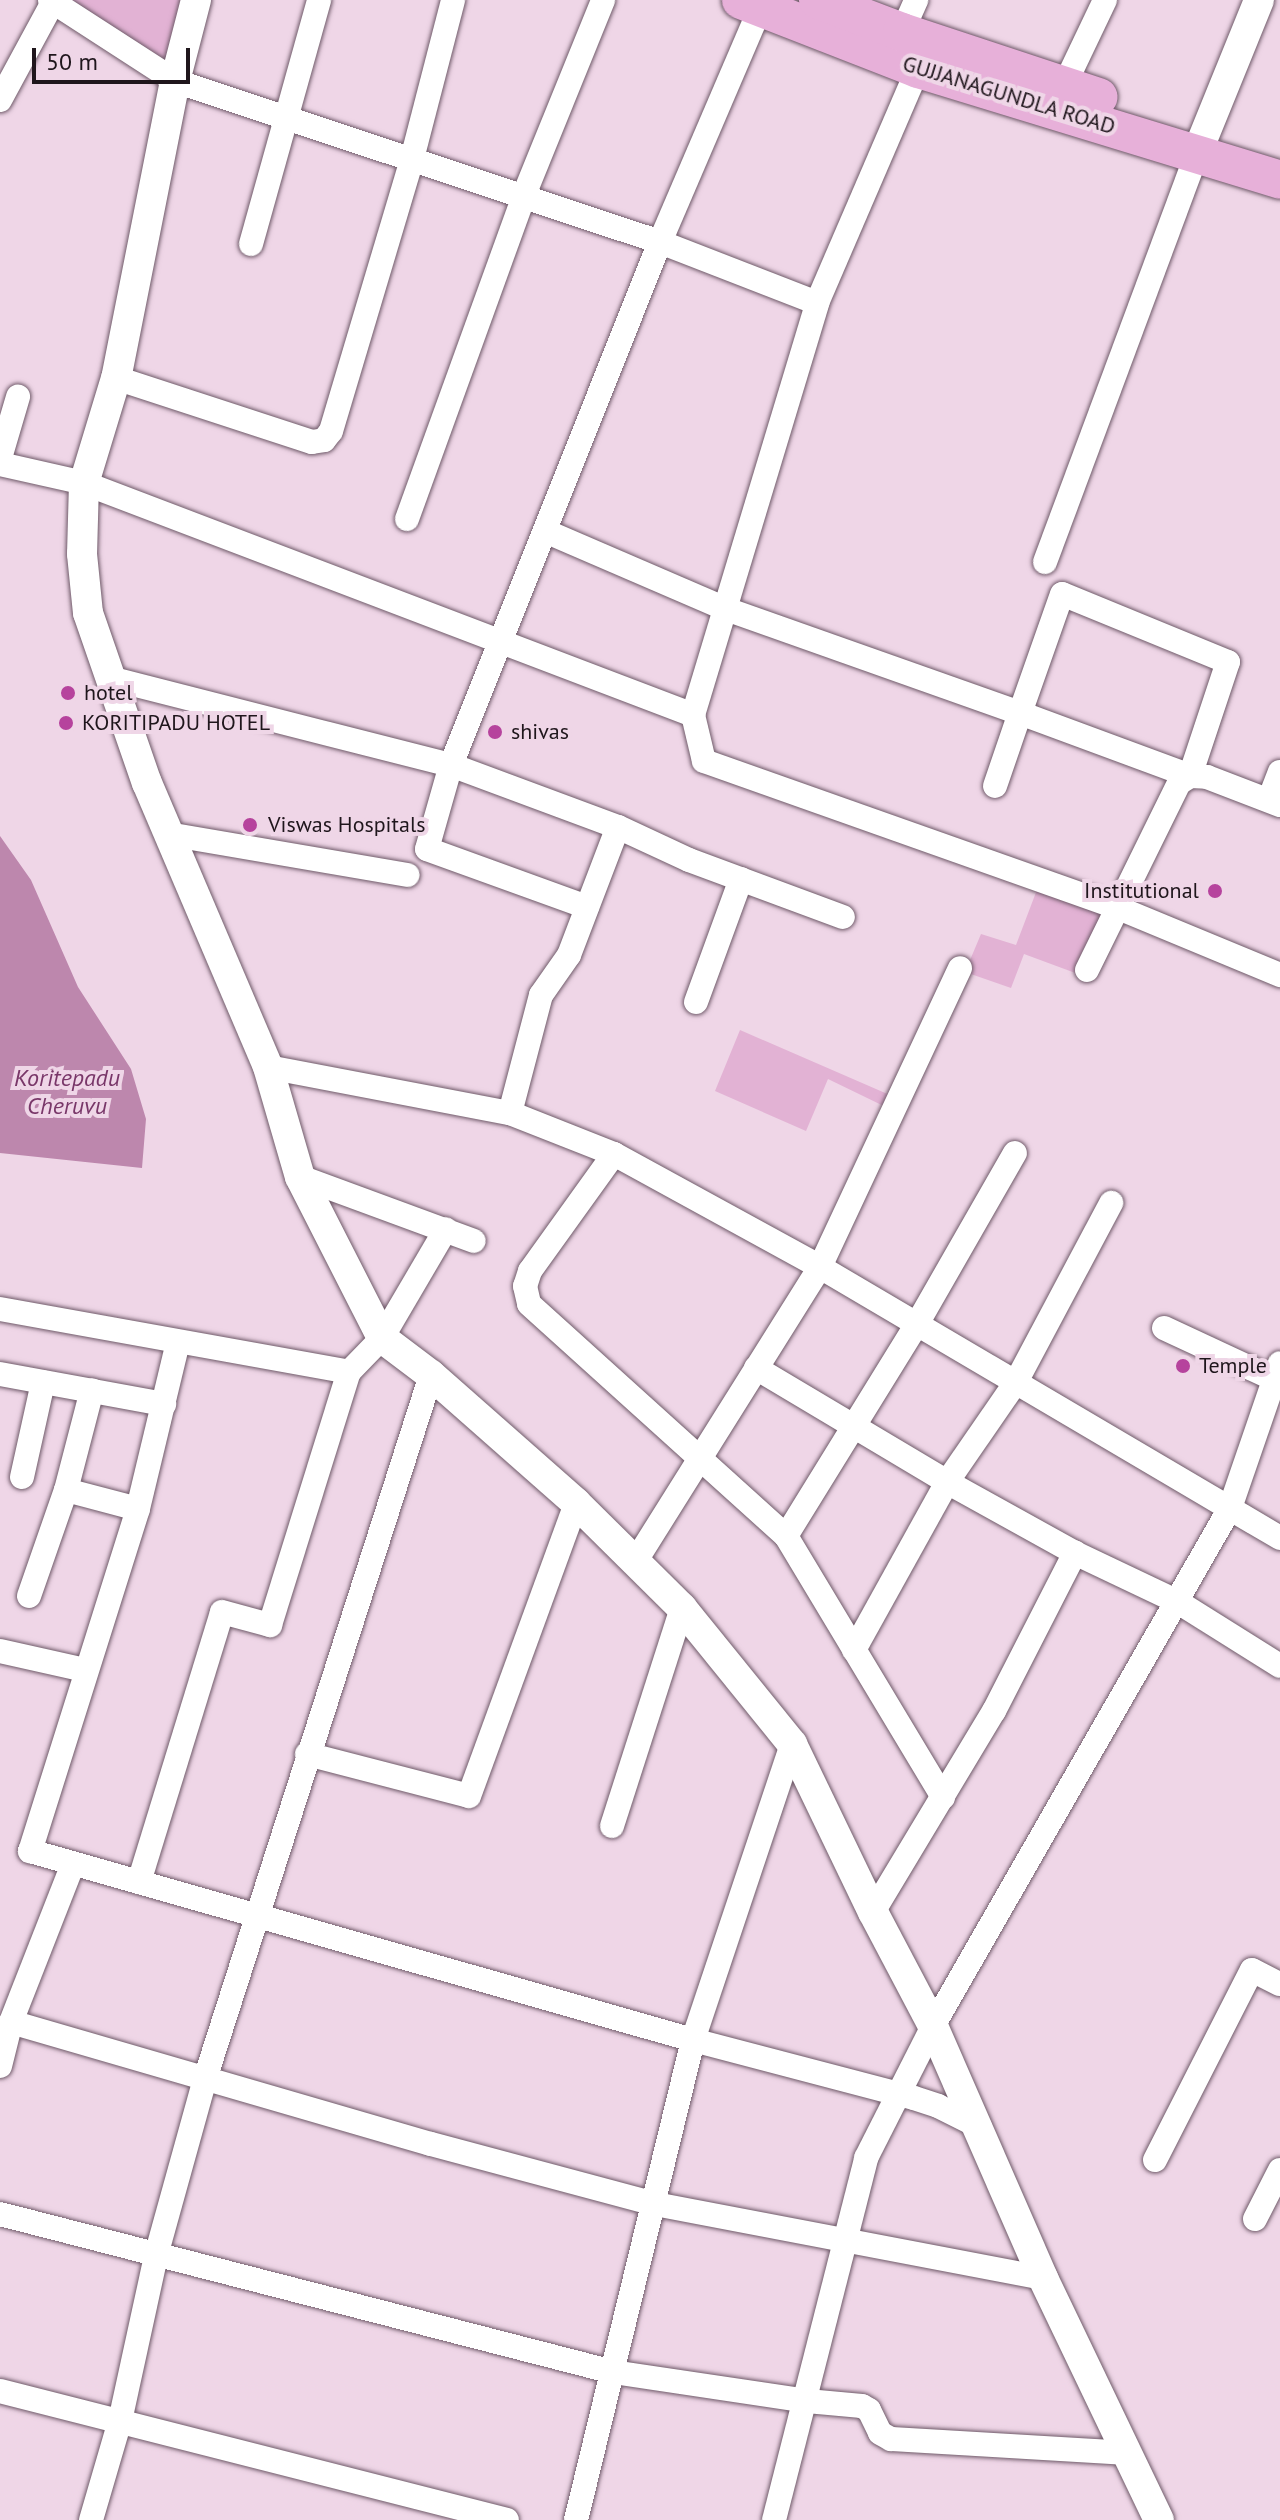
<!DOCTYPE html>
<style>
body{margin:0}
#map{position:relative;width:1280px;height:2520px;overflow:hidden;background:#efd6e7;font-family:"PT Sans",sans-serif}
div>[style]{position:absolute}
.green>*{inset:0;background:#e2b2d4}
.water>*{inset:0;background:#bd87ad}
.roads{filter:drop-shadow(0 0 2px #6f5a69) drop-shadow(0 0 2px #6f5a69)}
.minor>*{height:24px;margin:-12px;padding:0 12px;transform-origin:12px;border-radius:12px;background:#fff}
.tertiary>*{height:30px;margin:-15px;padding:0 15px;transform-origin:15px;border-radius:15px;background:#fff}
.primary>*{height:38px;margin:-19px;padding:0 19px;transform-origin:19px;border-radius:19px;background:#e7b0d9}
.dots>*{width:22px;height:22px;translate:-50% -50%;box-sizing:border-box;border:4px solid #efd6e7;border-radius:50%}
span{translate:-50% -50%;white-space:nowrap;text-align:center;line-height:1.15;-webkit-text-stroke:8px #efd6e7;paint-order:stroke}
.street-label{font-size:22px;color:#1f161c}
.poi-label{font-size:22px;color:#1f161c}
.left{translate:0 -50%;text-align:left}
.right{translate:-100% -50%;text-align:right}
.water-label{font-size:24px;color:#793769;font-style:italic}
.scale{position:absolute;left:32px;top:48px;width:158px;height:36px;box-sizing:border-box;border:4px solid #1f161c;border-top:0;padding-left:10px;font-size:24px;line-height:28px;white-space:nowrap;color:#1f161c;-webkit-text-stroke:6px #efd6e7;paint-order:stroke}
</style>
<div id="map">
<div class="green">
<i style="clip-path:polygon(47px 0,194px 0,175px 81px)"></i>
<i style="clip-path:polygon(1038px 887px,1104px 912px,1078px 974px,1024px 954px,1011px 988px,965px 972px,981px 934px,1016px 945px)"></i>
<i style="clip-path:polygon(740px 1030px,899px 1099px,894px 1111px,828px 1079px,806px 1131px,715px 1091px)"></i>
</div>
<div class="water">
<i style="clip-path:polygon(0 836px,31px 880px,78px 987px,131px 1069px,146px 1119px,142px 1168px,0 1153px)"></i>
</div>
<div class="roads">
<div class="minor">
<i style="left:50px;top:0;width:149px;rotate:32.9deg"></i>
<i style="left:175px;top:81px;width:511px;rotate:18.36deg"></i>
<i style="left:660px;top:242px;width:168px;rotate:21.2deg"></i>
<i style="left:902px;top:32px;width:35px;rotate:-66deg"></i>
<i style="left:1064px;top:86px;width:95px;rotate:-64.5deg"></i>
<i style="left:0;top:100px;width:111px;rotate:-61.6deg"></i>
<i style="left:251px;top:244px;width:253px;rotate:-74.4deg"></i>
<i style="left:116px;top:378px;width:206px;rotate:18.1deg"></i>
<i style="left:312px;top:442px;width:12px;rotate:-9deg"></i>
<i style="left:324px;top:440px;width:11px;rotate:-52deg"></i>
<i style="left:331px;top:431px;width:284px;rotate:-73.4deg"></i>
<i style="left:412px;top:159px;width:164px;rotate:-75.5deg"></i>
<i style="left:0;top:458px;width:64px;rotate:-73.6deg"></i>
<i style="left:0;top:464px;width:86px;rotate:12.7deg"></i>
<i style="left:84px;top:483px;width:652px;rotate:20.85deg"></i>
<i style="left:693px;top:715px;width:430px;rotate:-73.2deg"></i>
<i style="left:817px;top:303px;width:255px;rotate:-66.7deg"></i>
<i style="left:407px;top:519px;width:344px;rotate:-70.1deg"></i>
<i style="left:524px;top:195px;width:210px;rotate:-67.9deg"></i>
<i style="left:545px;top:531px;width:197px;rotate:23.3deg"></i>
<i style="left:726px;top:609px;width:312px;rotate:19.5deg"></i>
<i style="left:1020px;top:713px;width:181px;rotate:20.3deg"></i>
<i style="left:1190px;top:776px;width:120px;rotate:-71.6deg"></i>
<i style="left:1228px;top:662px;width:179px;rotate:-157.7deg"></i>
<i style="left:1062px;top:594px;width:126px;rotate:109.4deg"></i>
<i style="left:1020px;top:713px;width:77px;rotate:108.9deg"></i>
<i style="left:1045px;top:562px;width:436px;rotate:-69.6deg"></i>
<i style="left:109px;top:678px;width:353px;rotate:14.3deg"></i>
<i style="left:451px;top:765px;width:563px;rotate:-68.22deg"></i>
<i style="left:660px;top:242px;width:254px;rotate:-66.8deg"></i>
<i style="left:693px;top:715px;width:47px;rotate:76.6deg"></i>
<i style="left:704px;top:761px;width:437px;rotate:19.5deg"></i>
<i style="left:1116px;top:907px;width:178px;rotate:22.5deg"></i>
<i style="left:1269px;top:800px;width:30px;rotate:-69deg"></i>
<i style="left:168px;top:834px;width:243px;rotate:9.7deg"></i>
<i style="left:587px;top:907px;width:170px;rotate:-160.1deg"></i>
<i style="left:427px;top:849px;width:87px;rotate:-74.1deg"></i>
<i style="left:451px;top:765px;width:178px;rotate:20.4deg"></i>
<i style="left:618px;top:827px;width:78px;rotate:24.9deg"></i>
<i style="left:689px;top:860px;width:164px;rotate:20.3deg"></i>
<i style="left:1087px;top:970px;width:208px;rotate:-63.8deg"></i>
<i style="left:1179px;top:783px;width:13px;rotate:-32deg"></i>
<i style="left:1190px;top:776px;width:17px;rotate:3deg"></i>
<i style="left:1207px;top:777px;width:78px;rotate:21deg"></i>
<i style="left:696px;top:1002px;width:131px;rotate:-69.9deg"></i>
<i style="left:268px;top:1067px;width:246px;rotate:10.8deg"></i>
<i style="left:510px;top:1113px;width:112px;rotate:21.5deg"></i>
<i style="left:614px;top:1154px;width:235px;rotate:28.7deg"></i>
<i style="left:820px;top:1267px;width:534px;rotate:30.5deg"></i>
<i style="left:510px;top:1113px;width:122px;rotate:-75.3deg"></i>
<i style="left:541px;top:995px;width:49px;rotate:-55deg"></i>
<i style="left:569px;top:955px;width:137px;rotate:-69.1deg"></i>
<i style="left:614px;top:1154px;width:144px;rotate:125.7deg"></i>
<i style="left:530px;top:1271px;width:16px;rotate:108deg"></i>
<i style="left:525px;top:1286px;width:18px;rotate:77deg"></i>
<i style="left:529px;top:1304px;width:346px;rotate:42.1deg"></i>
<i style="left:786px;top:1536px;width:305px;rotate:59deg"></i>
<i style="left:300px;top:1177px;width:185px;rotate:20.2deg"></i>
<i style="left:0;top:1309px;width:355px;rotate:10.2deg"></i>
<i style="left:349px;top:1372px;width:47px;rotate:-45.9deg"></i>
<i style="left:382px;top:1338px;width:126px;rotate:-59.6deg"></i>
<i style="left:1164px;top:1328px;width:121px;rotate:24.9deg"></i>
<i style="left:178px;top:1342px;width:172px;rotate:103.5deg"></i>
<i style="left:138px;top:1509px;width:359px;rotate:107.5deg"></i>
<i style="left:30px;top:1851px;width:689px;rotate:15.91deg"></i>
<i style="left:693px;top:2040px;width:228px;rotate:14.7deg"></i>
<i style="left:914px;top:2098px;width:25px;rotate:18deg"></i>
<i style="left:938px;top:2106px;width:47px;rotate:26.6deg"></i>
<i style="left:756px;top:1368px;width:222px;rotate:30.8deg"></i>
<i style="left:947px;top:1482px;width:146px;rotate:29deg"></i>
<i style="left:0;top:1374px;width:167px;rotate:10.4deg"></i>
<i style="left:22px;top:1477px;width:97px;rotate:-77.5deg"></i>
<i style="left:66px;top:1490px;width:103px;rotate:-75.4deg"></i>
<i style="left:786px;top:1536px;width:249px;rotate:-58.3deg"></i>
<i style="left:917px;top:1324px;width:197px;rotate:-60.2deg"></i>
<i style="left:635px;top:1562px;width:348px;rotate:-57.9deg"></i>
<i style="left:820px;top:1267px;width:330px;rotate:-64.9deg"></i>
<i style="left:29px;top:1596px;width:112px;rotate:-70.8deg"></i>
<i style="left:66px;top:1490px;width:74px;rotate:14.8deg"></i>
<i style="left:854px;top:1650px;width:192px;rotate:-61deg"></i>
<i style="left:947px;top:1482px;width:121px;rotate:-55.4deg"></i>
<i style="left:1016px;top:1382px;width:203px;rotate:-62deg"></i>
<i style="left:0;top:1651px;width:87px;rotate:12.6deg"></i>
<i style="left:307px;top:1754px;width:167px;rotate:14.5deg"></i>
<i style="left:469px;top:1796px;width:312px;rotate:-69.9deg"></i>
<i style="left:612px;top:1826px;width:229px;rotate:-72.2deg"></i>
<i style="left:139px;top:1882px;width:282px;rotate:-72.9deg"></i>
<i style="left:222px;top:1612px;width:50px;rotate:15.2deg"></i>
<i style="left:270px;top:1625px;width:265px;rotate:-72.7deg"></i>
<i style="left:873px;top:1912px;width:235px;rotate:-59deg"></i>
<i style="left:994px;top:1711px;width:178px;rotate:-62.9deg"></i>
<i style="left:1075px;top:1553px;width:114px;rotate:25.4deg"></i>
<i style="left:1178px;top:1602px;width:120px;rotate:32.1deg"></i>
<i style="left:11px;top:2022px;width:437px;rotate:16.2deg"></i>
<i style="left:431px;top:2144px;width:232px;rotate:15deg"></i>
<i style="left:655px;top:2204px;width:395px;rotate:10.8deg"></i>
<i style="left:0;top:2066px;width:45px;rotate:-76deg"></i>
<i style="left:11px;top:2022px;width:170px;rotate:-68.6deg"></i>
<i style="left:1155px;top:2160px;width:213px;rotate:-63deg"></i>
<i style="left:1252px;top:1970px;width:31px;rotate:27deg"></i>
<i style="left:0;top:2214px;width:633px;rotate:14.45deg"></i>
<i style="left:613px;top:2372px;width:196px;rotate:8.5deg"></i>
<i style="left:807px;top:2401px;width:55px;rotate:5.2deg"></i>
<i style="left:862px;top:2406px;width:8px;rotate:30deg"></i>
<i style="left:869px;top:2410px;width:25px;rotate:64deg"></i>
<i style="left:880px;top:2433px;width:13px;rotate:29deg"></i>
<i style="left:891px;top:2439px;width:234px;rotate:3.4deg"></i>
<i style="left:1255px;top:2219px;width:55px;rotate:-63deg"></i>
<i style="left:0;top:2391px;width:523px;rotate:14.28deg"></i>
<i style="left:91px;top:2520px;width:103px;rotate:-73.7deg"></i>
<i style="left:120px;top:2421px;width:173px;rotate:-77.7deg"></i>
<i style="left:157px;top:2252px;width:180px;rotate:-74.5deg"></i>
<i style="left:205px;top:2079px;width:739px;rotate:-72.2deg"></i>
<i style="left:576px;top:2520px;width:494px;rotate:-76.3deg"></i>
<i style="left:693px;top:2040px;width:312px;rotate:-71.5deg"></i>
<i style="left:774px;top:2520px;width:374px;rotate:-75.7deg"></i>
<i style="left:866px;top:2158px;width:148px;rotate:-63.1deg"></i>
<i style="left:933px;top:2026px;width:597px;rotate:-60.17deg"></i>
<i style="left:1230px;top:1508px;width:153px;rotate:-71deg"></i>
</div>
<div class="tertiary">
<i style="left:196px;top:0;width:84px;rotate:104.5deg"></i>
<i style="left:175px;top:81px;width:303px;rotate:101.2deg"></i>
<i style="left:116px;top:378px;width:110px;rotate:106.9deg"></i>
<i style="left:84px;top:483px;width:71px;rotate:91.6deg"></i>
<i style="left:82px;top:554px;width:59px;rotate:84.2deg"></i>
<i style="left:88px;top:613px;width:180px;rotate:70.9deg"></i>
<i style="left:147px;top:783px;width:309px;rotate:66.9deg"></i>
<i style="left:268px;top:1067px;width:115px;rotate:73.8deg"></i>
<i style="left:300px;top:1177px;width:181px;rotate:63deg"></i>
<i style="left:382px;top:1338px;width:61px;rotate:37.1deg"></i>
<i style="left:431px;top:1375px;width:193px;rotate:41.4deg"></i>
<i style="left:576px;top:1503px;width:149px;rotate:44.7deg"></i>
<i style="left:682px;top:1608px;width:175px;rotate:51deg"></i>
<i style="left:792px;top:1744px;width:187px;rotate:64.3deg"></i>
<i style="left:873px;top:1912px;width:129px;rotate:62.2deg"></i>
<i style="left:933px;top:2026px;width:275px;rotate:66.4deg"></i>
<i style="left:1043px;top:2278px;width:268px;rotate:64.4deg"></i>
<i style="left:1197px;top:153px;width:165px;rotate:-67.9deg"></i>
</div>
<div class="primary">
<i style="left:741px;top:0;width:190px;rotate:21.3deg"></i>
<i style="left:918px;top:69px;width:379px;rotate:17deg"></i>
<i style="left:818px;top:0;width:90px;rotate:20.9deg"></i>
<i style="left:902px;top:32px;width:207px;rotate:18.3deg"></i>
</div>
</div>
<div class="dots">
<i style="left:68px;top:693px;background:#b6439d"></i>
<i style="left:66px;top:723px;background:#b6439d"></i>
<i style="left:495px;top:732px;background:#b6439d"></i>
<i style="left:250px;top:825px;background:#b6439d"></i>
<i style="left:1215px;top:891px;background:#b6439d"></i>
<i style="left:1183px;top:1366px;background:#b6439d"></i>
</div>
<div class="street-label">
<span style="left:1009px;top:95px;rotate:17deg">GUJJANAGUNDLA ROAD</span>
</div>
<div class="poi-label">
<span class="left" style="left:84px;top:693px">hotel</span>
<span class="left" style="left:82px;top:723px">KORITIPADU HOTEL</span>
<span class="left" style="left:511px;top:732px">shivas</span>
<span class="left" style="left:268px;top:825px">Viswas Hospitals</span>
<span class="right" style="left:1199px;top:891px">Institutional</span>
<span class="left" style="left:1199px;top:1366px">Temple</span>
</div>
<div class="water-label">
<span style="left:67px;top:1092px">Koritepadu<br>Cheruvu</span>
</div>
<div class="scale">50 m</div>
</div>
